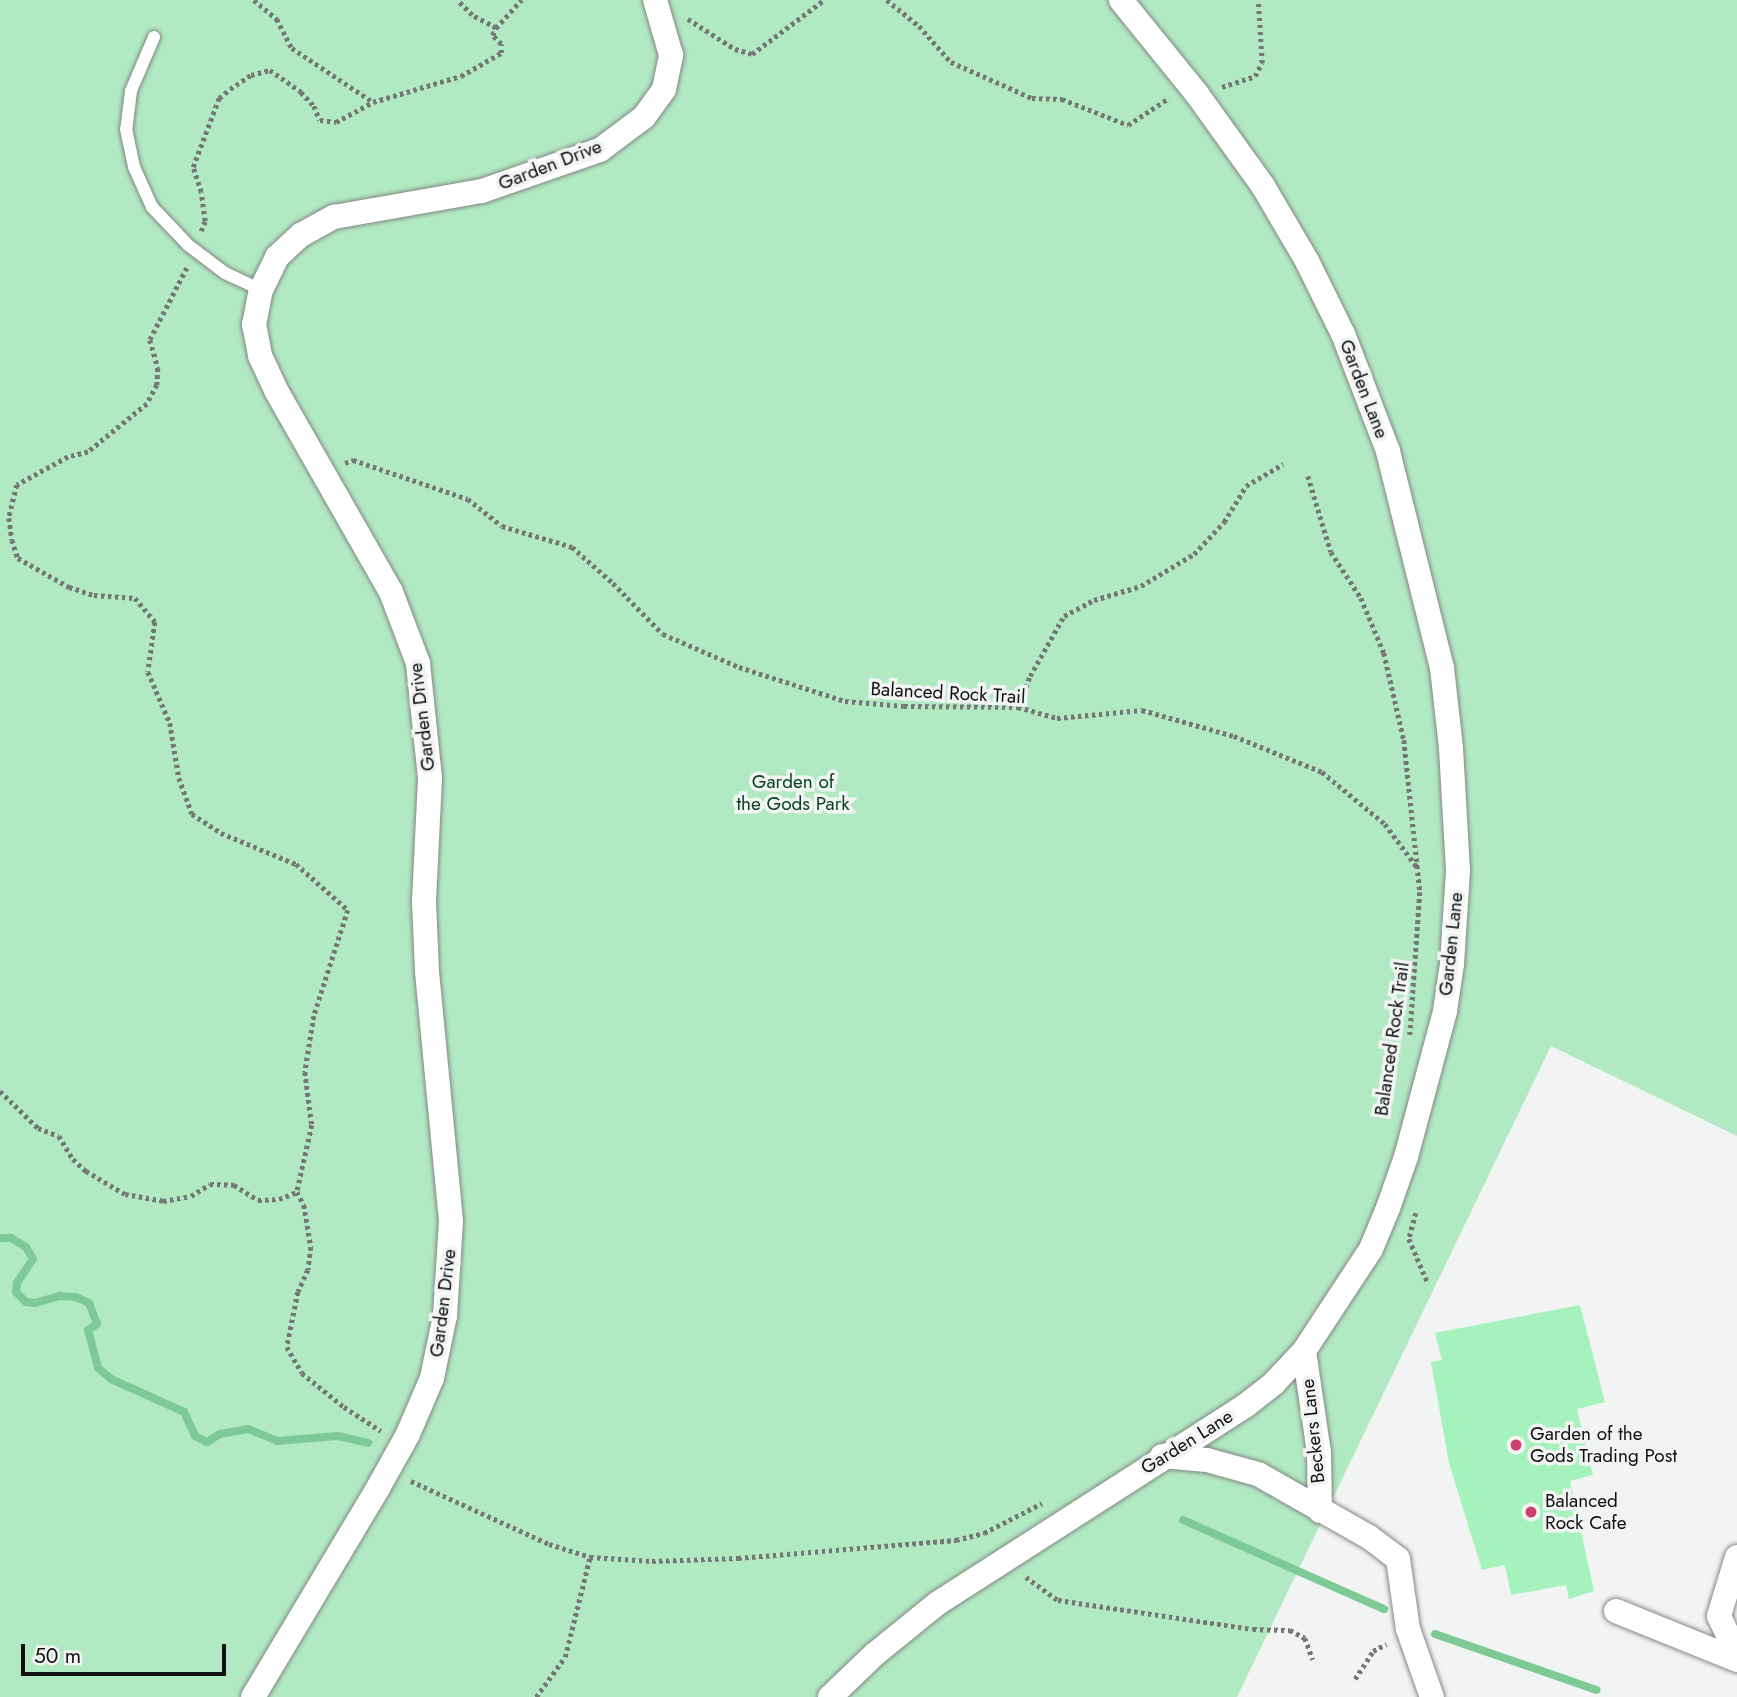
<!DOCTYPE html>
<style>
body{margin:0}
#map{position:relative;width:1737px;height:1697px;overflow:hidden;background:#f1f4f2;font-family:Jost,sans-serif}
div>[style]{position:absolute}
.green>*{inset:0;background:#b1eac2}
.stream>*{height:8px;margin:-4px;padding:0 4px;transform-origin:4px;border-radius:4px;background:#7eca97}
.building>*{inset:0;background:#a5f2bc}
.path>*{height:4.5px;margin-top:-2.25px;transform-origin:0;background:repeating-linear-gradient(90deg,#757776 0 3.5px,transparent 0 7px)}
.roads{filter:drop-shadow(0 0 2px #848785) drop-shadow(0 0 2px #848785)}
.service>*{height:12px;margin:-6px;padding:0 6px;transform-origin:6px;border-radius:6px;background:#fff}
.minor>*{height:24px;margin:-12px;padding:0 12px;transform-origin:12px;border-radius:12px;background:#fff}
.dots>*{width:19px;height:19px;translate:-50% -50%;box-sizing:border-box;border:4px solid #f1f4f2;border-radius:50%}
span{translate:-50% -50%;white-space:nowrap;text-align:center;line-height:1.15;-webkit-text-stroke:7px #f1f4f2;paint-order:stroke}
.street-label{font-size:19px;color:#101110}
.park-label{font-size:19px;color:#084424}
.poi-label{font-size:19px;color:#101110}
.left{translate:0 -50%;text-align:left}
.scale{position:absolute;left:21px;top:1644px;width:205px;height:32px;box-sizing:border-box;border:4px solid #101110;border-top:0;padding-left:9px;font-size:21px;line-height:24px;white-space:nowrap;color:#101110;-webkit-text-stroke:5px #f1f4f2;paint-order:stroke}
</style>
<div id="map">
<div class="green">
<i style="clip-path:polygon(0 0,1737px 0,1737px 1136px,1551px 1046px,1237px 1697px,0 1697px)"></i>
</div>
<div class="stream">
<i style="left:0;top:1238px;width:11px"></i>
<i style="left:11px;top:1238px;width:17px;rotate:31deg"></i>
<i style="left:26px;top:1247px;width:14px;rotate:60deg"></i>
<i style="left:33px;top:1259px;width:29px;rotate:124deg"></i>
<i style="left:17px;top:1283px;width:9px;rotate:96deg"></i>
<i style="left:16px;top:1292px;width:14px;rotate:45deg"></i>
<i style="left:26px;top:1302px;width:9px;rotate:6deg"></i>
<i style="left:35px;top:1303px;width:26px;rotate:-16deg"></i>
<i style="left:60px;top:1296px;width:16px;rotate:4deg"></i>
<i style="left:76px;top:1297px;width:14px;rotate:25deg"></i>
<i style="left:89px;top:1303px;width:22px;rotate:69deg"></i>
<i style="left:97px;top:1324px;width:11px;rotate:146deg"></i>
<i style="left:88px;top:1330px;width:39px;rotate:75deg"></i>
<i style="left:98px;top:1368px;width:17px;rotate:40deg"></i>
<i style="left:111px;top:1379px;width:80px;rotate:24.3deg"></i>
<i style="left:184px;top:1412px;width:26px;rotate:65deg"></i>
<i style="left:195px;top:1436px;width:13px;rotate:27deg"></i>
<i style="left:207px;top:1442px;width:15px;rotate:-32deg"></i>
<i style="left:220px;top:1434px;width:28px;rotate:-10deg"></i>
<i style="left:248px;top:1429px;width:31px;rotate:22deg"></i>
<i style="left:277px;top:1441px;width:61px;rotate:-4.7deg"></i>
<i style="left:338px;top:1436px;width:31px;rotate:13deg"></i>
<i style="left:1183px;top:1520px;width:220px;rotate:23.9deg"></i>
<i style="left:1435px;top:1634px;width:171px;rotate:19.1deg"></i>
</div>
<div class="building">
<i style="clip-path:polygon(1580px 1305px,1605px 1402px,1577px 1409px,1593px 1475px,1570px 1481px,1594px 1591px,1569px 1599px,1566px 1585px,1511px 1595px,1505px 1565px,1482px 1570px,1449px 1463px,1431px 1362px,1442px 1360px,1435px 1333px)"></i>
</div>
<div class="path">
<i style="left:254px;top:0;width:30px;rotate:40deg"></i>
<i style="left:277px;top:19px;width:33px;rotate:63deg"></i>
<i style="left:292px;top:48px;width:97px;rotate:33.7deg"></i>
<i style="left:887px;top:0;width:41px;rotate:39.1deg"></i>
<i style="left:919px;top:26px;width:48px;rotate:48.4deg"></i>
<i style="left:951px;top:62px;width:89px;rotate:24deg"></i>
<i style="left:1032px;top:98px;width:30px;rotate:2deg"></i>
<i style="left:1062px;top:99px;width:71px;rotate:21.5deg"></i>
<i style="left:1128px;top:125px;width:49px;rotate:-33.4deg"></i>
<i style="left:688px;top:19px;width:56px;rotate:32.6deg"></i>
<i style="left:735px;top:49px;width:18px;rotate:16deg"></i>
<i style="left:752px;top:54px;width:90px;rotate:-36.9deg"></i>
<i style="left:496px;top:28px;width:38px;rotate:-48deg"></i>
<i style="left:1222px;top:87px;width:35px;rotate:-18deg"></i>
<i style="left:1255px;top:76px;width:15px;rotate:-62deg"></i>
<i style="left:1262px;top:63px;width:63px;rotate:-93.6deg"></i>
<i style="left:201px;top:231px;width:11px;rotate:-68deg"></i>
<i style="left:205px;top:221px;width:29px;rotate:-98deg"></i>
<i style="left:201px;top:192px;width:26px;rotate:-108deg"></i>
<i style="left:193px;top:167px;width:74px;rotate:-69.4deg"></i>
<i style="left:219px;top:98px;width:14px;rotate:-39deg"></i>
<i style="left:230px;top:89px;width:25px;rotate:-34deg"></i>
<i style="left:251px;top:75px;width:20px;rotate:-15deg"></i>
<i style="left:270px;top:70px;width:38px;rotate:35deg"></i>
<i style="left:301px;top:92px;width:19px;rotate:47deg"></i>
<i style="left:314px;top:106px;width:15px;rotate:67deg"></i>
<i style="left:320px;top:120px;width:16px;rotate:7deg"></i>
<i style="left:336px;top:122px;width:42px;rotate:-28.4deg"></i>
<i style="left:373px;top:102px;width:92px;rotate:-16.5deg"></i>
<i style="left:461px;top:76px;width:46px;rotate:-29.9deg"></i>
<i style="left:501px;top:53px;width:9px;rotate:-90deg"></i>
<i style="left:501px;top:44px;width:13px;rotate:-135deg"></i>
<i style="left:492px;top:35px;width:8px;rotate:-60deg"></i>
<i style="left:496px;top:28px;width:27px;rotate:-152deg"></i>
<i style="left:472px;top:15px;width:21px;rotate:-135deg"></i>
<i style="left:187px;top:268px;width:81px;rotate:117.2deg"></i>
<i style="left:150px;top:340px;width:29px;rotate:74deg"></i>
<i style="left:158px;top:368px;width:17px;rotate:93deg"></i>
<i style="left:157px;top:385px;width:21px;rotate:118deg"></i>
<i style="left:147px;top:404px;width:76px;rotate:140.9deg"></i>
<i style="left:88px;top:452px;width:21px;rotate:166deg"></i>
<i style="left:68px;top:457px;width:58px;rotate:151.2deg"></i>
<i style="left:17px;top:485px;width:34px;rotate:104deg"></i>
<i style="left:9px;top:518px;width:22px;rotate:82deg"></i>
<i style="left:12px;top:540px;width:19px;rotate:72deg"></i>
<i style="left:18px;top:558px;width:59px;rotate:29.6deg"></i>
<i style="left:69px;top:587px;width:26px;rotate:18deg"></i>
<i style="left:94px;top:595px;width:41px;rotate:4.2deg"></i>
<i style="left:135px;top:598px;width:31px;rotate:50deg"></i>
<i style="left:155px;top:622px;width:50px;rotate:98deg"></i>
<i style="left:148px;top:672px;width:56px;rotate:66.7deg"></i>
<i style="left:170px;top:723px;width:56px;rotate:80.7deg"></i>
<i style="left:179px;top:778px;width:38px;rotate:70deg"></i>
<i style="left:192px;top:814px;width:35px;rotate:33deg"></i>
<i style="left:221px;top:833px;width:81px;rotate:22.5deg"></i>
<i style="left:296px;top:864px;width:69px;rotate:41.5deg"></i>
<i style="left:348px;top:910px;width:111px;rotate:107.8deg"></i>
<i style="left:314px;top:1016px;width:57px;rotate:99.1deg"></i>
<i style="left:305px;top:1072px;width:53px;rotate:82.5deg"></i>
<i style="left:312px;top:1125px;width:69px;rotate:102.6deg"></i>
<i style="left:345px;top:463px;width:9px;rotate:-21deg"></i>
<i style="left:353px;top:460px;width:121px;rotate:18.7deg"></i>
<i style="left:468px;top:499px;width:43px;rotate:38.5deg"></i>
<i style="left:502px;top:526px;width:73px;rotate:16.7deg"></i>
<i style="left:572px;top:547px;width:55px;rotate:41.3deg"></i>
<i style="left:613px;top:583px;width:71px;rotate:45.6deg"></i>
<i style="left:663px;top:634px;width:83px;rotate:23.5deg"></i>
<i style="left:739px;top:667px;width:111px;rotate:17.8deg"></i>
<i style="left:845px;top:701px;width:59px;rotate:4.8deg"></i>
<i style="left:904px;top:706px;width:114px;rotate:0.5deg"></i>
<i style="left:1018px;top:707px;width:41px;rotate:15.8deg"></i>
<i style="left:1057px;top:718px;width:85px;rotate:-5.4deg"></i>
<i style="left:1142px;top:710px;width:96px;rotate:15.8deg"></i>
<i style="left:1234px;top:736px;width:95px;rotate:22.2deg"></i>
<i style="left:1322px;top:772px;width:82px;rotate:39.5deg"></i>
<i style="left:1385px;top:824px;width:54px;rotate:53.3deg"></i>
<i style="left:1308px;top:476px;width:79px;rotate:73.2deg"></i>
<i style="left:1331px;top:552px;width:55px;rotate:56.9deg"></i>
<i style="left:1361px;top:598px;width:60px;rotate:67.3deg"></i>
<i style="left:1384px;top:653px;width:89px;rotate:77.1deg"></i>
<i style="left:1404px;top:740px;width:153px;rotate:84deg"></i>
<i style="left:1420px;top:892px;width:143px;rotate:94deg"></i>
<i style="left:1018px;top:707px;width:33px;rotate:-69deg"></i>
<i style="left:1030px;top:676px;width:69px;rotate:-60.5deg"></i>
<i style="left:1064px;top:616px;width:34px;rotate:-28deg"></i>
<i style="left:1094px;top:600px;width:49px;rotate:-16.6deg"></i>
<i style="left:1141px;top:586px;width:62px;rotate:-31.1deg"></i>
<i style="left:1194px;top:554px;width:44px;rotate:-46.8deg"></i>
<i style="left:1224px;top:522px;width:42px;rotate:-58.6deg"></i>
<i style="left:1246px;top:486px;width:43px;rotate:-30.7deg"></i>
<i style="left:0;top:1091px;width:53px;rotate:44.2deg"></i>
<i style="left:38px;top:1128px;width:22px;rotate:21deg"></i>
<i style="left:59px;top:1136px;width:27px;rotate:59deg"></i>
<i style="left:73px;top:1159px;width:18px;rotate:43deg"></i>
<i style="left:86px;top:1171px;width:45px;rotate:30.5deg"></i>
<i style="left:125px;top:1194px;width:39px;rotate:10deg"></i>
<i style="left:163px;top:1201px;width:28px;rotate:-10deg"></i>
<i style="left:191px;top:1196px;width:22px;rotate:-32deg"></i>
<i style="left:210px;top:1184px;width:24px;rotate:2deg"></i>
<i style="left:234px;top:1185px;width:28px;rotate:32deg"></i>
<i style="left:258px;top:1200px;width:21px;rotate:-3deg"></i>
<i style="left:279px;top:1199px;width:19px;rotate:-21deg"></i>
<i style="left:297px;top:1192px;width:15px;rotate:62deg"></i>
<i style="left:304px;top:1205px;width:43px;rotate:80.5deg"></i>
<i style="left:311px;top:1247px;width:23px;rotate:97deg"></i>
<i style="left:308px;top:1270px;width:24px;rotate:114deg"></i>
<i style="left:298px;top:1292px;width:56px;rotate:101.3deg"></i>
<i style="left:287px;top:1347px;width:30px;rotate:60deg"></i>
<i style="left:302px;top:1373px;width:54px;rotate:39deg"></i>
<i style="left:344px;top:1407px;width:44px;rotate:33deg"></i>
<i style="left:1416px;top:1213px;width:27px;rotate:105deg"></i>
<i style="left:1409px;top:1239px;width:46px;rotate:66.8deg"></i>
<i style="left:411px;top:1481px;width:152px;rotate:24.5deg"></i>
<i style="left:549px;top:1544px;width:43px;rotate:17.6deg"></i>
<i style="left:590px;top:1557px;width:62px;rotate:3.7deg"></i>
<i style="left:652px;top:1561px;width:86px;rotate:-2deg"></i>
<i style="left:738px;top:1558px;width:219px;rotate:-4.7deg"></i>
<i style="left:956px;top:1540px;width:29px;rotate:-14deg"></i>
<i style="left:984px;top:1533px;width:65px;rotate:-27.3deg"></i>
<i style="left:1026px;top:1577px;width:39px;rotate:36deg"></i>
<i style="left:1058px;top:1600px;width:197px;rotate:8.5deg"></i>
<i style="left:1253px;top:1629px;width:37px;rotate:2deg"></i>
<i style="left:1290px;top:1630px;width:17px;rotate:28deg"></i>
<i style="left:1305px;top:1638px;width:23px;rotate:70deg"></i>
<i style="left:1355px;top:1679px;width:33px;rotate:-57deg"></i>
<i style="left:1373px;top:1651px;width:15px;rotate:-28deg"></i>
<i style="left:536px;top:1697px;width:49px;rotate:-54.1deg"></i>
<i style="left:565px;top:1657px;width:103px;rotate:-76deg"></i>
</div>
<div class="roads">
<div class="service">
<i style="left:154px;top:37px;width:59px;rotate:113.1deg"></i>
<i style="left:131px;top:91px;width:38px;rotate:97deg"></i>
<i style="left:126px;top:129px;width:39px;rotate:78deg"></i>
<i style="left:134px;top:167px;width:44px;rotate:65.8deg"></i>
<i style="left:152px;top:207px;width:52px;rotate:46.5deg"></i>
<i style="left:188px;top:245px;width:46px;rotate:37.1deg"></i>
<i style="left:225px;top:273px;width:40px;rotate:25deg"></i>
</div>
<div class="minor">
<i style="left:1304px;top:1351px;width:103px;rotate:81.6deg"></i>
<i style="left:1319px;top:1453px;width:58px;rotate:89deg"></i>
<i style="left:1162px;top:1456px;width:45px;rotate:5.1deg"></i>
<i style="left:1207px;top:1460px;width:53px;rotate:15.4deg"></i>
<i style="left:1258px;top:1474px;width:128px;rotate:29.6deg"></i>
<i style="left:1369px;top:1537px;width:36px;rotate:37deg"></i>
<i style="left:1398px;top:1559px;width:71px;rotate:81.9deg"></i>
<i style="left:1408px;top:1629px;width:72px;rotate:70.6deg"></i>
<i style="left:1737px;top:1557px;width:62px;rotate:107deg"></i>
<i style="left:1719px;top:1616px;width:43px;rotate:65.2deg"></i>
<i style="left:1616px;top:1611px;width:131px;rotate:22deg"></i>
<i style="left:253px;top:1697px;width:244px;rotate:-59.1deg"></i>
<i style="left:378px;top:1488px;width:62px;rotate:-60.9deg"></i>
<i style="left:408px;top:1434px;width:61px;rotate:-66.8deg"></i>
<i style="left:432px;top:1378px;width:63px;rotate:-78.2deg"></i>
<i style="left:445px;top:1316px;width:95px;rotate:-86.4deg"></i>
<i style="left:451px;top:1221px;width:251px;rotate:-95.5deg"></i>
<i style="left:427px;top:971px;width:70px;rotate:-92.5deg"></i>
<i style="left:424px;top:901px;width:123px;rotate:-87.2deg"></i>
<i style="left:430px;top:778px;width:116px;rotate:-96deg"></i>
<i style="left:418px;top:663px;width:76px;rotate:-110.8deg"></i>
<i style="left:391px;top:592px;width:232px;rotate:-119.7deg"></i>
<i style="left:276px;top:390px;width:38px;rotate:-115deg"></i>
<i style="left:260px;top:355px;width:31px;rotate:-101deg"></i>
<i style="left:254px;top:325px;width:36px;rotate:-79deg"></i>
<i style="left:261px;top:290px;width:37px;rotate:-64deg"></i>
<i style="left:277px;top:257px;width:33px;rotate:-43deg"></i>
<i style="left:301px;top:235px;width:38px;rotate:-29deg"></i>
<i style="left:334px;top:217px;width:150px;rotate:-10deg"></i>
<i style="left:482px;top:191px;width:125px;rotate:-19.2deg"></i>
<i style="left:600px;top:150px;width:55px;rotate:-36.9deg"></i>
<i style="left:644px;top:117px;width:34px;rotate:-54deg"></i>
<i style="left:664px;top:89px;width:35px;rotate:-78deg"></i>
<i style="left:671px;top:55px;width:57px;rotate:-106.2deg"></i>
<i style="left:830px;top:1697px;width:62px;rotate:-43.7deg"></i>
<i style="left:875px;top:1654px;width:81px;rotate:-39deg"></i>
<i style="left:938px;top:1603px;width:365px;rotate:-32.7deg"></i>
<i style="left:1245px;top:1406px;width:37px;rotate:-38deg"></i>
<i style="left:1274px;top:1383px;width:44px;rotate:-46.8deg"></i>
<i style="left:1304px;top:1351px;width:122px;rotate:-56.7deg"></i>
<i style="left:1371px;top:1249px;width:44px;rotate:-67.5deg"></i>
<i style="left:1388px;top:1208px;width:54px;rotate:-70.6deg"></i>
<i style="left:1406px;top:1157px;width:151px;rotate:-75deg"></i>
<i style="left:1445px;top:1011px;width:48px;rotate:-81.5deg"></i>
<i style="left:1452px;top:964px;width:94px;rotate:-86.3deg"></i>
<i style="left:1458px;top:870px;width:122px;rotate:-93.3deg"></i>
<i style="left:1451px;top:748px;width:81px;rotate:-96.4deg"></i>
<i style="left:1442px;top:668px;width:224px;rotate:-104deg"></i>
<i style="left:1388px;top:451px;width:125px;rotate:-111deg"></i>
<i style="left:1343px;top:334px;width:81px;rotate:-116.3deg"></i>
<i style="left:1307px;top:261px;width:87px;rotate:-120.4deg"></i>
<i style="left:1263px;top:186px;width:113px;rotate:-125.7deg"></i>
<i style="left:1197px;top:94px;width:121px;rotate:-129deg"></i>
</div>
</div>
<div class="dots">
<i style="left:1516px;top:1445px;background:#cc4072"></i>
<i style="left:1531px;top:1512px;background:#cc4072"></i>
</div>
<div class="street-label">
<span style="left:550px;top:165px;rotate:-21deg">Garden Drive</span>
<span style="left:1364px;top:389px;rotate:69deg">Garden Lane</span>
<span style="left:948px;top:693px;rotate:3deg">Balanced Rock Trail</span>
<span style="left:422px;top:717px;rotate:-97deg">Garden Drive</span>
<span style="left:1451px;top:944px;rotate:-84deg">Garden Lane</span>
<span style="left:1392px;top:1039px;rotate:-82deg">Balanced Rock Trail</span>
<span style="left:443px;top:1303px;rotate:-83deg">Garden Drive</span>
<span style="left:1313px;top:1431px;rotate:-96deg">Beckers Lane</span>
<span style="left:1187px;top:1442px;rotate:-32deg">Garden Lane</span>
</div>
<div class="park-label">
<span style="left:793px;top:793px">Garden of<br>the Gods Park</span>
</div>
<div class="poi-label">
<span class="left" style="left:1530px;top:1445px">Garden of the<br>Gods Trading Post</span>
<span class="left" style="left:1545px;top:1512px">Balanced<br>Rock Cafe</span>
</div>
<div class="scale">50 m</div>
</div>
